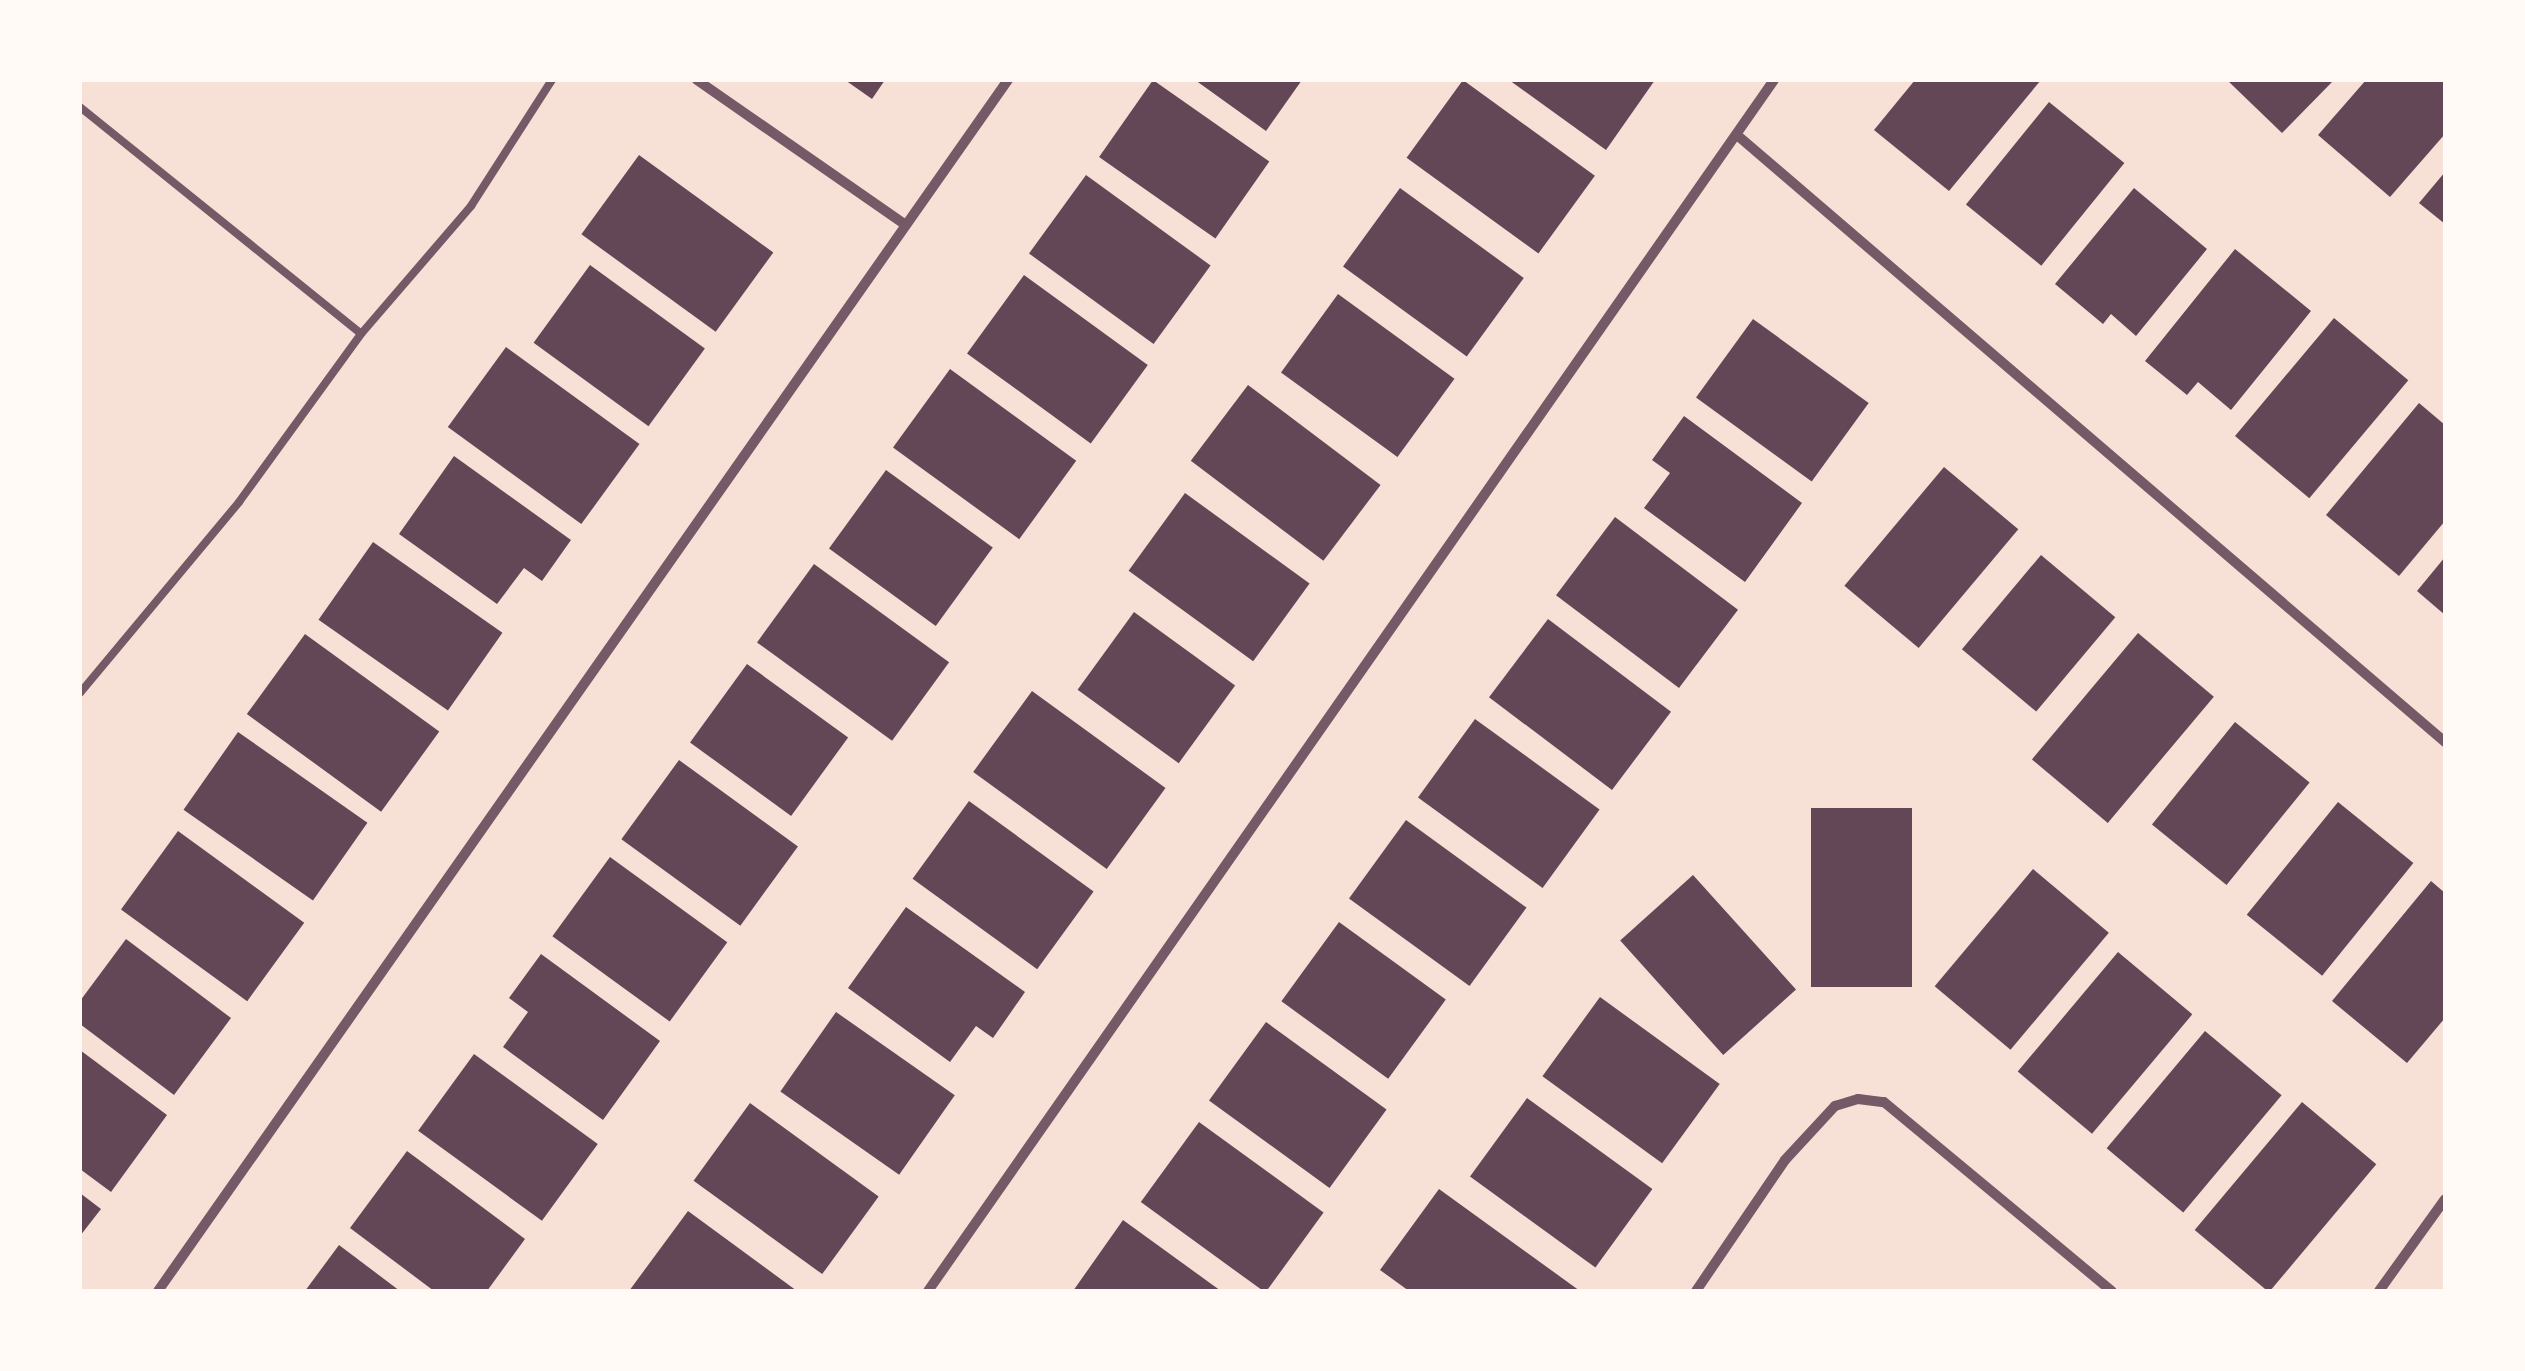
<!DOCTYPE html>
<style>
body{margin:0}
#map{position:relative;width:2525px;height:1371px;overflow:hidden;background:#f7e1d7;font-family:"Noto Sans",sans-serif}
div>[style]{position:absolute}
.building>*{inset:0;background:#644757;transform-origin:0 0}
.service>*{height:8px;margin:-4px;padding:0 4px;transform-origin:4px;border-radius:4px;background:#755966}
.minor>*{height:10px;margin:-5px;padding:0 5px;transform-origin:5px;border-radius:5px;background:#755966}
span{translate:-50% -50%;white-space:nowrap;text-align:center;line-height:1.15;-webkit-text-stroke:8px #fffaf5;paint-order:stroke}
.frame{position:absolute;inset:0;border:82px solid #fffaf5;pointer-events:none}
</style>
<div id="map">
<div class="building">
<i style="clip-path:polygon(845px 80px,885px 80px,872px 99px)"></i>
<i style="left:1153px;top:80px;width:142px;height:94px;rotate:35deg"></i>
<i style="clip-path:polygon(1195px 80px,1302px 80px,1266px 131px)"></i>
<i style="left:1463px;top:80px;width:163px;height:96px;rotate:36deg"></i>
<i style="clip-path:polygon(1509px 80px,1655px 80px,1606px 150px)"></i>
<i style="clip-path:polygon(1915px 80px,2041px 80px,1949px 191px,1874px 130px)"></i>
<i style="clip-path:polygon(2227px 80px,2334px 80px,2282px 133px)"></i>
<i style="clip-path:polygon(2366px 80px,2445px 80px,2445px 134px,2390px 197px,2318px 135px)"></i>
<i style="left:2049px;top:102px;width:97px;height:132px;rotate:39deg"></i>
<i style="left:639px;top:155px;width:166px;height:98px;rotate:36deg"></i>
<i style="clip-path:polygon(2445px 172px,2445px 224px,2419px 203px)"></i>
<i style="left:1086px;top:175px;width:154px;height:97px;rotate:36deg"></i>
<i style="left:1400px;top:188px;width:153px;height:97px;rotate:36deg"></i>
<i style="clip-path:polygon(2134px 188px,2207px 249px,2136px 336px,2111px 314px,2103px 324px,2055px 284px)"></i>
<i style="clip-path:polygon(2235px 249px,2311px 311px,2231px 410px,2198px 382px,2187px 395px,2145px 361px)"></i>
<i style="left:590px;top:265px;width:142px;height:96px;rotate:36deg"></i>
<i style="left:1024px;top:275px;width:153px;height:97px;rotate:36deg"></i>
<i style="left:1338px;top:294px;width:144px;height:97px;rotate:36deg"></i>
<i style="left:2334px;top:318px;width:97px;height:154px;rotate:40deg"></i>
<i style="left:1753px;top:319px;width:143px;height:97px;rotate:36deg"></i>
<i style="left:506px;top:347px;width:165px;height:99px;rotate:36deg"></i>
<i style="left:950px;top:369px;width:156px;height:97px;rotate:36deg"></i>
<i style="left:1248px;top:385px;width:166px;height:95px;rotate:37deg"></i>
<i style="clip-path:polygon(2419px 403px,2445px 425px,2445px 521px,2399px 576px,2326px 515px)"></i>
<i style="clip-path:polygon(1684px 416px,1802px 503px,1745px 582px,1644px 508px,1670px 473px,1652px 460px)"></i>
<i style="clip-path:polygon(454px 456px,571px 540px,542px 581px,524px 568px,497px 604px,399px 534px)"></i>
<i style="left:1944px;top:467px;width:97px;height:155px;rotate:40deg"></i>
<i style="left:886px;top:470px;width:132px;height:97px;rotate:36deg"></i>
<i style="left:1185px;top:493px;width:154px;height:96px;rotate:36deg"></i>
<i style="left:1615px;top:517px;width:154px;height:98px;rotate:37deg"></i>
<i style="left:373px;top:542px;width:158px;height:95px;rotate:35deg"></i>
<i style="left:2041px;top:555px;width:97px;height:123px;rotate:40deg"></i>
<i style="clip-path:polygon(2445px 557px,2445px 615px,2417px 591px)"></i>
<i style="left:814px;top:564px;width:167px;height:97px;rotate:36deg"></i>
<i style="left:1134px;top:612px;width:125px;height:96px;rotate:36deg"></i>
<i style="left:1548px;top:619px;width:154px;height:98px;rotate:37deg"></i>
<i style="left:2138px;top:633px;width:99px;height:165px;rotate:40deg"></i>
<i style="left:305px;top:634px;width:166px;height:99px;rotate:36deg"></i>
<i style="left:747px;top:664px;width:125px;height:97px;rotate:36deg"></i>
<i style="left:1032px;top:691px;width:165px;height:100px;rotate:36deg"></i>
<i style="left:1475px;top:719px;width:154px;height:97px;rotate:36deg"></i>
<i style="left:2235px;top:722px;width:96px;height:132px;rotate:39deg"></i>
<i style="left:238px;top:732px;width:158px;height:95px;rotate:35deg"></i>
<i style="left:679px;top:760px;width:147px;height:98px;rotate:36deg"></i>
<i style="left:969px;top:801px;width:154px;height:96px;rotate:36deg"></i>
<i style="left:2338px;top:802px;width:97px;height:145px;rotate:39deg"></i>
<i style="left:1912px;top:808px;width:179px;height:101px;rotate:90deg"></i>
<i style="left:1406px;top:820px;width:149px;height:97px;rotate:36deg"></i>
<i style="left:178px;top:831px;width:156px;height:97px;rotate:36deg"></i>
<i style="left:610px;top:857px;width:145px;height:98px;rotate:36deg"></i>
<i style="left:2033px;top:869px;width:99px;height:153px;rotate:40deg"></i>
<i style="left:1693px;top:875px;width:154px;height:98px;rotate:48deg"></i>
<i style="clip-path:polygon(2431px 881px,2445px 893px,2445px 1018px,2407px 1063px,2332px 1001px)"></i>
<i style="clip-path:polygon(906px 907px,1025px 992px,993px 1038px,976px 1026px,950px 1062px,848px 988px)"></i>
<i style="left:1339px;top:922px;width:132px;height:98px;rotate:36deg"></i>
<i style="clip-path:polygon(126px 939px,231px 1018px,174px 1095px,80px 1024px,80px 1001px)"></i>
<i style="left:2118px;top:952px;width:97px;height:156px;rotate:40deg"></i>
<i style="clip-path:polygon(541px 954px,660px 1041px,603px 1120px,503px 1047px,528px 1012px,509px 998px)"></i>
<i style="left:1600px;top:997px;width:148px;height:98px;rotate:36deg"></i>
<i style="left:836px;top:1012px;width:145px;height:97px;rotate:35deg"></i>
<i style="left:1266px;top:1022px;width:149px;height:97px;rotate:36deg"></i>
<i style="left:2205px;top:1031px;width:100px;height:153px;rotate:40deg"></i>
<i style="clip-path:polygon(80px 1050px,167px 1115px,111px 1192px,80px 1169px)"></i>
<i style="left:474px;top:1054px;width:153px;height:95px;rotate:36deg"></i>
<i style="left:1527px;top:1098px;width:155px;height:97px;rotate:36deg"></i>
<i style="left:2302px;top:1102px;width:97px;height:167px;rotate:40deg"></i>
<i style="left:750px;top:1103px;width:159px;height:96px;rotate:36deg"></i>
<i style="left:1199px;top:1122px;width:154px;height:99px;rotate:36deg"></i>
<i style="clip-path:polygon(407px 1151px,525px 1239px,487px 1291px,434px 1291px,350px 1228px)"></i>
<i style="clip-path:polygon(1439px 1189px,1580px 1291px,1409px 1291px,1380px 1270px)"></i>
<i style="clip-path:polygon(80px 1193px,101px 1209px,80px 1236px)"></i>
<i style="clip-path:polygon(688px 1211px,797px 1291px,629px 1291px)"></i>
<i style="clip-path:polygon(1123px 1220px,1221px 1291px,1073px 1291px)"></i>
<i style="clip-path:polygon(339px 1245px,400px 1291px,305px 1291px)"></i>
</div>
<div class="service">
<i style="left:80px;top:107px;width:361px;rotate:38.9deg"></i>
<i style="left:361px;top:334px;width:169px;rotate:-49.3deg"></i>
<i style="left:471px;top:206px;width:150px;rotate:-57.3deg"></i>
<i style="left:80px;top:693px;width:249px;rotate:-50.2deg"></i>
<i style="left:239px;top:502px;width:208px;rotate:-54deg"></i>
</div>
<div class="minor">
<i style="left:697px;top:80px;width:254px;rotate:34.8deg"></i>
<i style="left:1737px;top:135px;width:933px;rotate:40.61deg"></i>
<i style="left:158px;top:1291px;width:1480px;rotate:-54.94deg"></i>
<i style="left:928px;top:1291px;width:1477px;rotate:-55.06deg"></i>
<i style="left:1696px;top:1291px;width:158px;rotate:-55.8deg"></i>
<i style="left:1785px;top:1160px;width:74px;rotate:-47.2deg"></i>
<i style="left:1835px;top:1106px;width:24px;rotate:-17deg"></i>
<i style="left:1858px;top:1099px;width:26px;rotate:7deg"></i>
<i style="left:1884px;top:1102px;width:296px;rotate:39.7deg"></i>
<i style="left:2379px;top:1291px;width:113px;rotate:-54.3deg"></i>
</div>
<div class="frame"></div>
</div>
